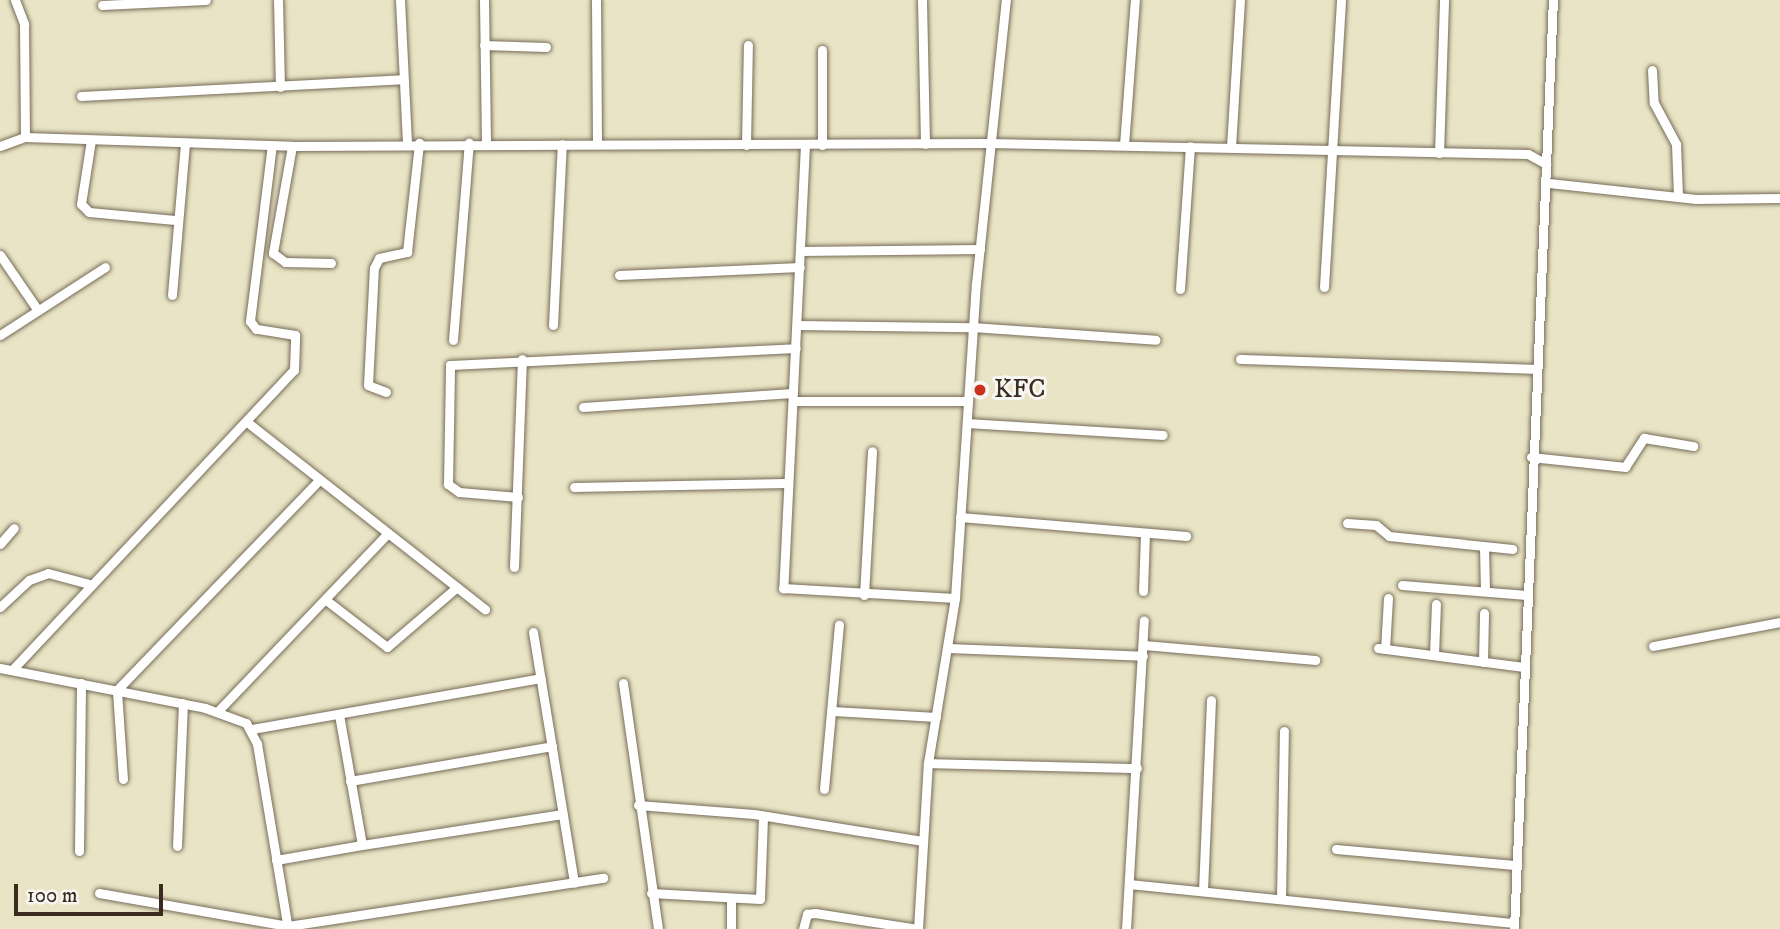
<!DOCTYPE html>
<style>
body{margin:0}
#map{position:relative;width:1780px;height:929px;overflow:hidden;background:#e8e4c5;font-family:"IM FELL DW Pica",serif}
div>[style]{position:absolute}
.roads{filter:drop-shadow(0 0 2px #786b58) drop-shadow(0 0 2px #786b58)}
.street>*{height:9px;margin:-4.5px;padding:0 4.5px;transform-origin:4.5px;border-radius:4.5px;background:#fff}
.dots>*{width:19px;height:19px;translate:-50% -50%;box-sizing:border-box;border:4px solid #f6f6f2;border-radius:50%}
span{translate:-50% -50%;white-space:nowrap;text-align:center;line-height:1.15;-webkit-text-stroke:6px #f6f6f2;paint-order:stroke}
.poi-label{font-size:26px;color:#3b2a1e}
.left{translate:0 -50%;text-align:left}
.scale{position:absolute;left:14px;top:884px;width:149px;height:32px;box-sizing:border-box;border:4px solid #3b2a1e;border-top:0;padding-left:9px;font-size:21px;line-height:24px;white-space:nowrap;color:#3b2a1e;-webkit-text-stroke:5px #f6f6f2;paint-order:stroke}
</style>
<div id="map">
<div class="roads">
<div class="street">
<i style="left:15px;top:0;width:26px;rotate:69deg"></i>
<i style="left:24px;top:24px;width:113px;rotate:89.5deg"></i>
<i style="left:278px;top:0;width:87px;rotate:88.7deg"></i>
<i style="left:400px;top:0;width:144px;rotate:87.2deg"></i>
<i style="left:484px;top:0;width:144px;rotate:89.2deg"></i>
<i style="left:596px;top:0;width:144px;rotate:89.6deg"></i>
<i style="left:922px;top:0;width:144px;rotate:88.8deg"></i>
<i style="left:102px;top:5px;width:104px;rotate:-2.8deg"></i>
<i style="left:484px;top:45px;width:62px;rotate:1.8deg"></i>
<i style="left:822px;top:50px;width:95px;rotate:90deg"></i>
<i style="left:1652px;top:70px;width:33px;rotate:87deg"></i>
<i style="left:1654px;top:103px;width:47px;rotate:61.8deg"></i>
<i style="left:1676px;top:144px;width:53px;rotate:87.8deg"></i>
<i style="left:81px;top:96px;width:322px;rotate:-3deg"></i>
<i style="left:91px;top:140px;width:65px;rotate:98.9deg"></i>
<i style="left:81px;top:204px;width:11px;rotate:45deg"></i>
<i style="left:89px;top:212px;width:86px;rotate:5.3deg"></i>
<i style="left:746px;top:145px;width:100px;rotate:-88.9deg"></i>
<i style="left:805px;top:145px;width:444px;rotate:92.8deg"></i>
<i style="left:783px;top:588px;width:172px;rotate:3.3deg"></i>
<i style="left:1124px;top:145px;width:145px;rotate:-85.7deg"></i>
<i style="left:0;top:146px;width:27px;rotate:-20deg"></i>
<i style="left:25px;top:137px;width:267px;rotate:1.9deg"></i>
<i style="left:292px;top:146px;width:697px;rotate:-0.25deg"></i>
<i style="left:989px;top:143px;width:539px;rotate:1.17deg"></i>
<i style="left:1528px;top:154px;width:21px;rotate:29deg"></i>
<i style="left:292px;top:146px;width:109px;rotate:100.1deg"></i>
<i style="left:273px;top:253px;width:15px;rotate:37deg"></i>
<i style="left:285px;top:262px;width:46px;rotate:1.2deg"></i>
<i style="left:1231px;top:147px;width:147px;rotate:-86.5deg"></i>
<i style="left:1439px;top:153px;width:153px;rotate:-88.1deg"></i>
<i style="left:1549px;top:183px;width:148px;rotate:6.2deg"></i>
<i style="left:1696px;top:199px;width:84px;rotate:-0.7deg"></i>
<i style="left:800px;top:251px;width:180px;rotate:-0.6deg"></i>
<i style="left:0;top:255px;width:65px;rotate:55.6deg"></i>
<i style="left:619px;top:275px;width:181px;rotate:-2.5deg"></i>
<i style="left:1324px;top:287px;width:288px;rotate:-86.6deg"></i>
<i style="left:1180px;top:289px;width:143px;rotate:-86deg"></i>
<i style="left:172px;top:295px;width:153px;rotate:-85.1deg"></i>
<i style="left:553px;top:325px;width:181px;rotate:-87.2deg"></i>
<i style="left:797px;top:325px;width:175px;rotate:0.7deg"></i>
<i style="left:972px;top:327px;width:184px;rotate:4deg"></i>
<i style="left:0;top:335px;width:125px;rotate:-32.9deg"></i>
<i style="left:453px;top:340px;width:198px;rotate:-85.4deg"></i>
<i style="left:1240px;top:359px;width:294px;rotate:1.9deg"></i>
<i style="left:386px;top:392px;width:19px;rotate:-159deg"></i>
<i style="left:368px;top:385px;width:117px;rotate:-87.1deg"></i>
<i style="left:374px;top:268px;width:11px;rotate:-63deg"></i>
<i style="left:379px;top:258px;width:29px;rotate:-12deg"></i>
<i style="left:407px;top:252px;width:110px;rotate:-83.7deg"></i>
<i style="left:793px;top:401px;width:175px"></i>
<i style="left:583px;top:407px;width:210px;rotate:-3.8deg"></i>
<i style="left:247px;top:422px;width:303px;rotate:38.2deg"></i>
<i style="left:967px;top:423px;width:196px;rotate:3.5deg"></i>
<i style="left:1531px;top:457px;width:95px;rotate:6.1deg"></i>
<i style="left:1625px;top:467px;width:35px;rotate:-57deg"></i>
<i style="left:1644px;top:438px;width:50px;rotate:9.3deg"></i>
<i style="left:574px;top:487px;width:212px;rotate:-1.1deg"></i>
<i style="left:518px;top:497px;width:59px;rotate:-175.2deg"></i>
<i style="left:459px;top:492px;width:14px;rotate:-144deg"></i>
<i style="left:448px;top:484px;width:119px;rotate:-89deg"></i>
<i style="left:450px;top:365px;width:346px;rotate:-2.8deg"></i>
<i style="left:960px;top:517px;width:227px;rotate:4.8deg"></i>
<i style="left:1347px;top:523px;width:29px;rotate:4deg"></i>
<i style="left:1376px;top:525px;width:17px;rotate:40deg"></i>
<i style="left:1389px;top:536px;width:124px;rotate:6deg"></i>
<i style="left:0;top:544px;width:21px;rotate:-49deg"></i>
<i style="left:1484px;top:547px;width:44px;rotate:88.7deg"></i>
<i style="left:514px;top:567px;width:208px;rotate:-87.8deg"></i>
<i style="left:1402px;top:585px;width:125px;rotate:4.6deg"></i>
<i style="left:1143px;top:591px;width:58px;rotate:-88deg"></i>
<i style="left:864px;top:595px;width:144px;rotate:-86.8deg"></i>
<i style="left:326px;top:600px;width:77px;rotate:37.6deg"></i>
<i style="left:387px;top:647px;width:92px;rotate:-40.6deg"></i>
<i style="left:0;top:607px;width:40px;rotate:-43deg"></i>
<i style="left:29px;top:580px;width:20px;rotate:-20deg"></i>
<i style="left:48px;top:573px;width:42px;rotate:15deg"></i>
<i style="left:533px;top:632px;width:254px;rotate:80.7deg"></i>
<i style="left:1144px;top:645px;width:172px;rotate:5deg"></i>
<i style="left:1653px;top:646px;width:129px;rotate:-10.7deg"></i>
<i style="left:948px;top:648px;width:195px;rotate:2.3deg"></i>
<i style="left:1378px;top:648px;width:147px;rotate:7.4deg"></i>
<i style="left:1385px;top:649px;width:51px;rotate:-86.6deg"></i>
<i style="left:1434px;top:655px;width:51px;rotate:-87.8deg"></i>
<i style="left:1483px;top:662px;width:49px;rotate:-88.8deg"></i>
<i style="left:0;top:668px;width:209px;rotate:11deg"></i>
<i style="left:205px;top:708px;width:44px;rotate:20.1deg"></i>
<i style="left:246px;top:723px;width:24px;rotate:62deg"></i>
<i style="left:257px;top:744px;width:188px;rotate:80.5deg"></i>
<i style="left:12px;top:670px;width:412px;rotate:-46.8deg"></i>
<i style="left:294px;top:370px;width:35px;rotate:-88deg"></i>
<i style="left:295px;top:335px;width:39px;rotate:-171deg"></i>
<i style="left:256px;top:329px;width:10px;rotate:-127deg"></i>
<i style="left:250px;top:321px;width:177px;rotate:-82.9deg"></i>
<i style="left:623px;top:683px;width:248px;rotate:81.9deg"></i>
<i style="left:833px;top:711px;width:103px;rotate:3.3deg"></i>
<i style="left:217px;top:712px;width:246px;rotate:-46.3deg"></i>
<i style="left:252px;top:729px;width:293px;rotate:-10deg"></i>
<i style="left:928px;top:763px;width:209px;rotate:1.4deg"></i>
<i style="left:123px;top:779px;width:89px;rotate:-93.9deg"></i>
<i style="left:117px;top:690px;width:291px;rotate:-46.1deg"></i>
<i style="left:350px;top:781px;width:205px;rotate:-9.8deg"></i>
<i style="left:824px;top:789px;width:165px;rotate:-84.8deg"></i>
<i style="left:638px;top:805px;width:116px;rotate:4.4deg"></i>
<i style="left:754px;top:814px;width:171px;rotate:9.1deg"></i>
<i style="left:362px;top:845px;width:203px;rotate:-8.8deg"></i>
<i style="left:177px;top:846px;width:143px;rotate:-87.6deg"></i>
<i style="left:1336px;top:849px;width:182px;rotate:5.1deg"></i>
<i style="left:79px;top:851px;width:168px;rotate:-89.3deg"></i>
<i style="left:276px;top:860px;width:87px;rotate:-9.9deg"></i>
<i style="left:362px;top:845px;width:133px;rotate:-100deg"></i>
<i style="left:1129px;top:884px;width:387px;rotate:5.8deg"></i>
<i style="left:1203px;top:891px;width:191px;rotate:-87.6deg"></i>
<i style="left:99px;top:893px;width:192px;rotate:9.9deg"></i>
<i style="left:288px;top:926px;width:319px;rotate:-8.7deg"></i>
<i style="left:651px;top:893px;width:109px;rotate:3.2deg"></i>
<i style="left:760px;top:899px;width:83px;rotate:-87.9deg"></i>
<i style="left:1281px;top:899px;width:168px;rotate:-89deg"></i>
<i style="left:731px;top:929px;width:30px;rotate:-90deg"></i>
<i style="left:803px;top:929px;width:16px;rotate:-75deg"></i>
<i style="left:807px;top:914px;width:8px;rotate:-7deg"></i>
<i style="left:815px;top:913px;width:104px;rotate:8.8deg"></i>
<i style="left:918px;top:929px;width:166px;rotate:-86.6deg"></i>
<i style="left:928px;top:763px;width:167px;rotate:-80.7deg"></i>
<i style="left:955px;top:598px;width:315px;rotate:-86.2deg"></i>
<i style="left:976px;top:284px;width:286px;rotate:-84deg"></i>
<i style="left:1126px;top:929px;width:309px;rotate:-86.7deg"></i>
<i style="left:1514px;top:929px;width:930px;rotate:-87.6deg"></i>
</div>
</div>
<div class="dots">
<i style="left:980px;top:390px;background:#c8321e"></i>
</div>
<div class="poi-label">
<span class="left" style="left:994px;top:390px">KFC</span>
</div>
<div class="scale">100 m</div>
</div>
